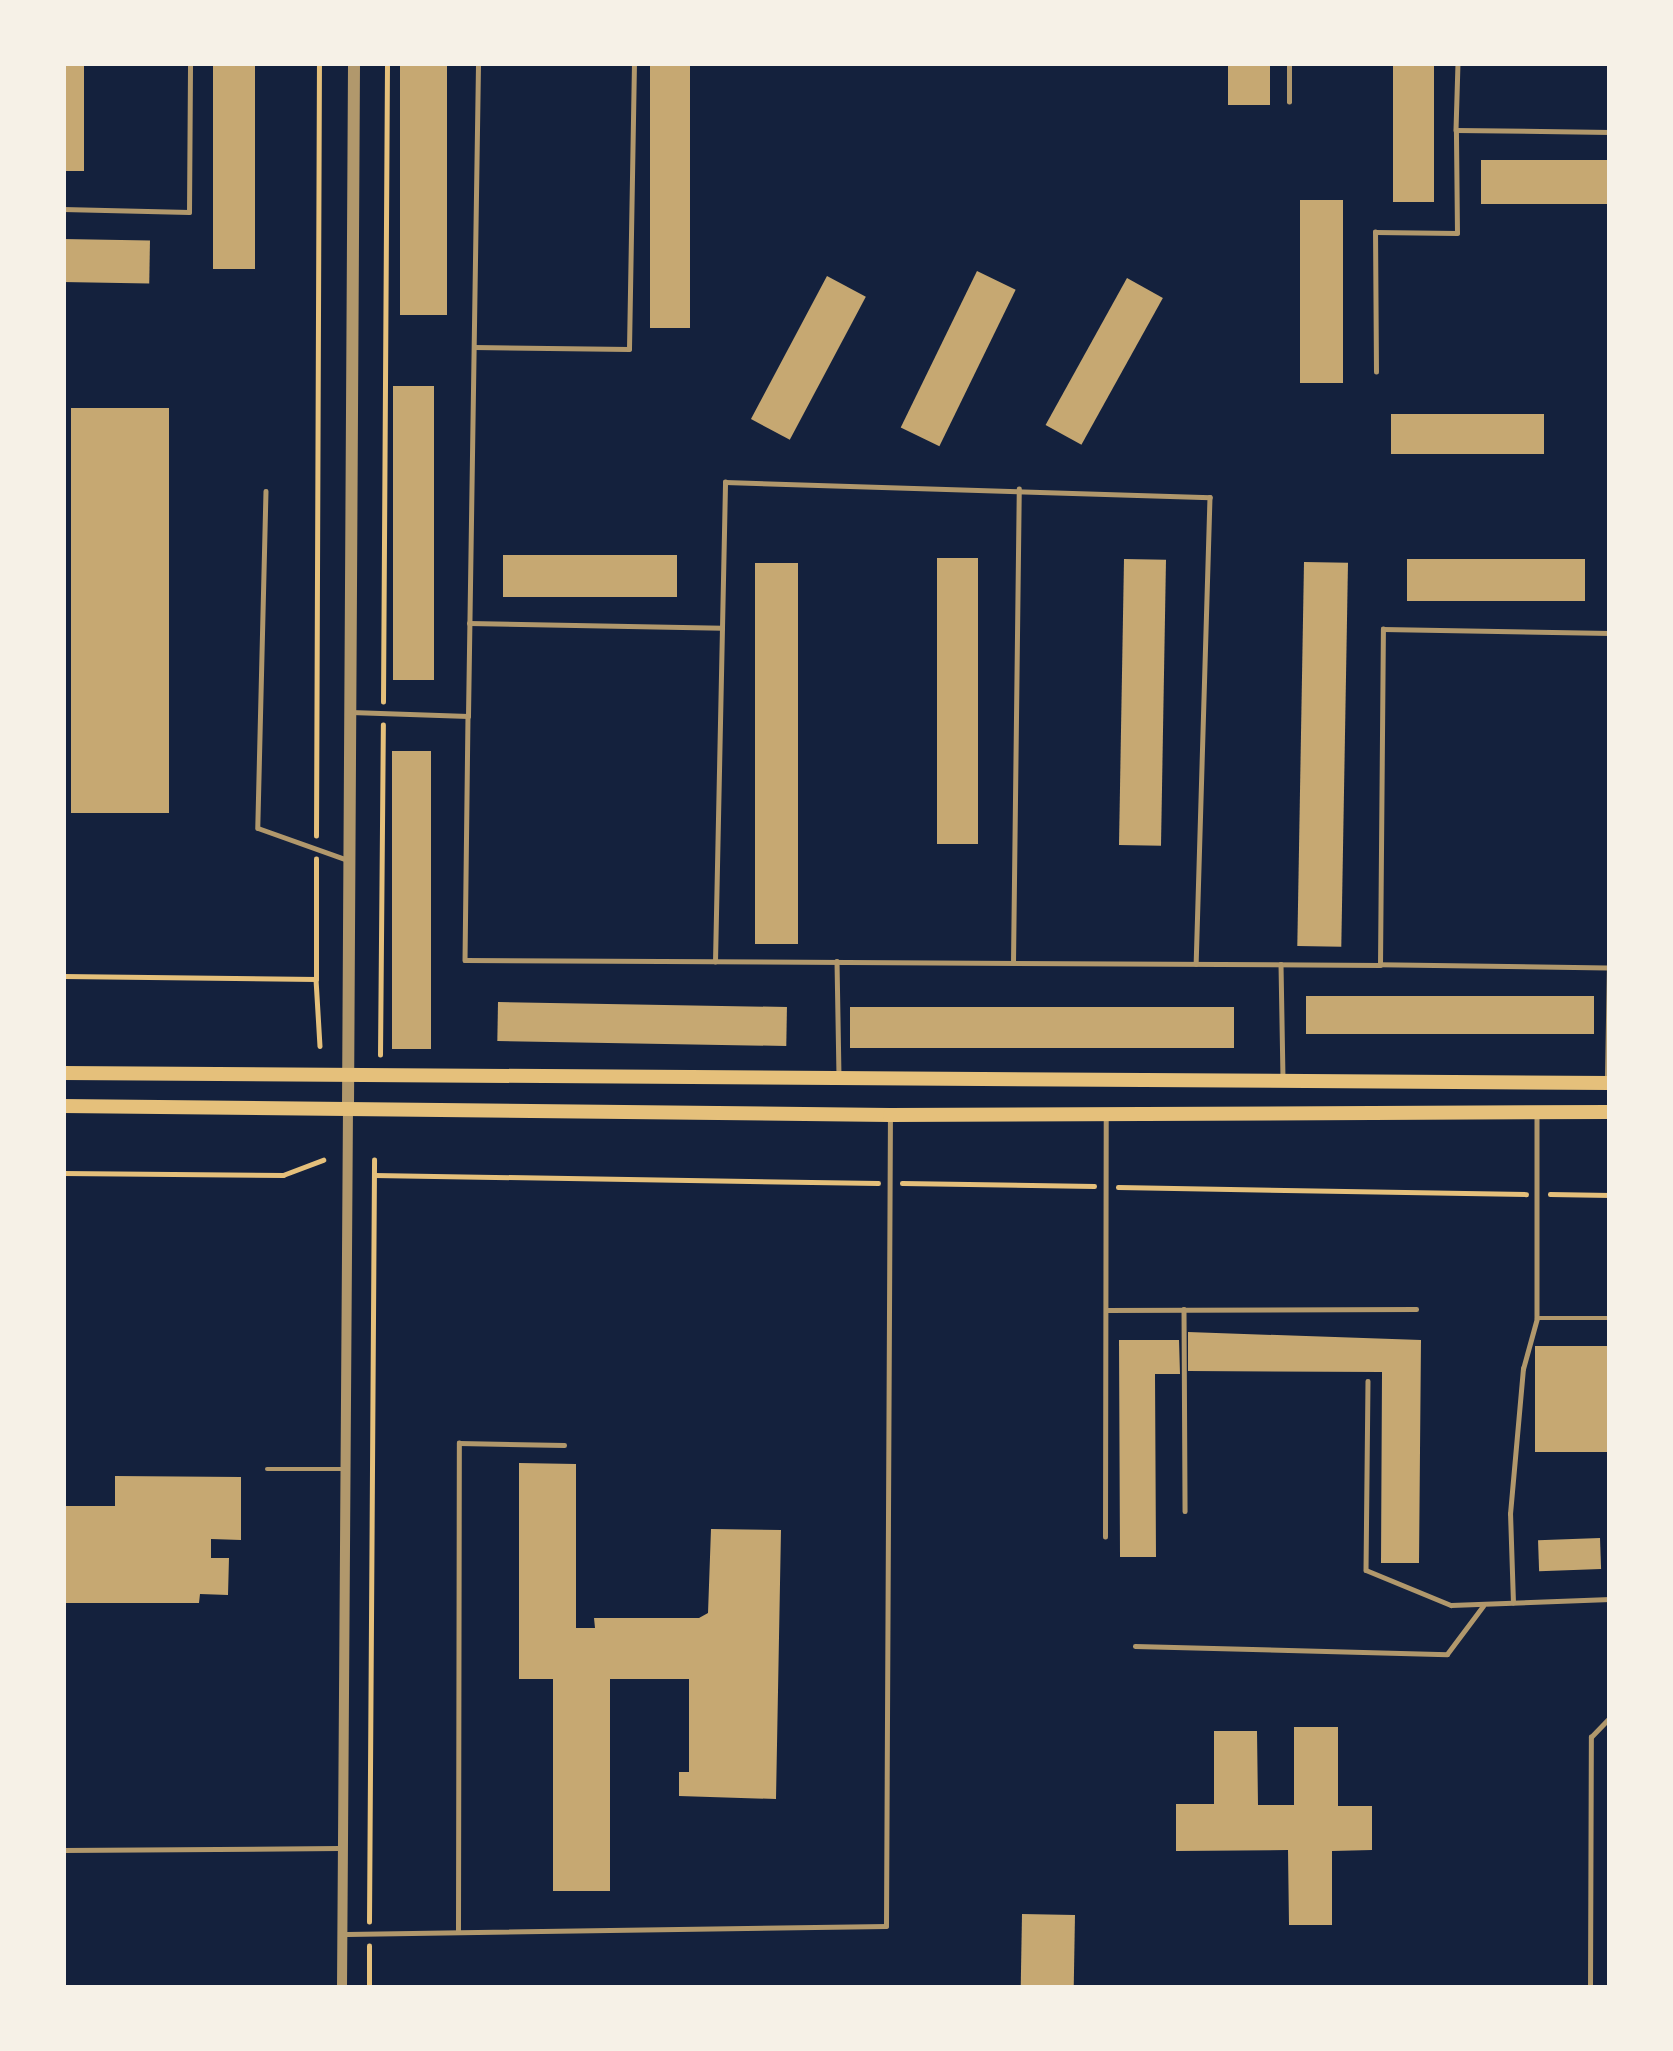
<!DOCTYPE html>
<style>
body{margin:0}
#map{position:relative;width:1673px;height:2051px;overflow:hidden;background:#14213d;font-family:Literata,serif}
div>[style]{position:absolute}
.building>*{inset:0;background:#c6a872;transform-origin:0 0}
.path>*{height:4.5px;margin:-2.25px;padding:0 2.25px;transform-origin:2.25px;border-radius:2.25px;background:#e5c07b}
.service>*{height:4.5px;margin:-2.25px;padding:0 2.25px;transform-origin:2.25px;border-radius:2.25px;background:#b1986c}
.minor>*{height:10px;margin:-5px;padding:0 5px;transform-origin:5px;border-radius:5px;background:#b1986c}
.tertiary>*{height:12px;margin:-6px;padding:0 6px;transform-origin:6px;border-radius:6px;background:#b1986c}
.secondary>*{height:14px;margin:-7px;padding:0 7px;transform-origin:7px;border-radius:7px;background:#e5c07b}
span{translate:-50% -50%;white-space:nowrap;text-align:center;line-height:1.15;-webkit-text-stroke:12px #f6f1e7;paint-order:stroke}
.frame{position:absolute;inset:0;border:66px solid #f6f1e7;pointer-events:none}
</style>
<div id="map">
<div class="building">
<i style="left:63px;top:63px;width:21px;height:108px"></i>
<i style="left:213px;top:63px;width:42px;height:206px"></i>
<i style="left:400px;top:63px;width:47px;height:252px"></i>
<i style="left:650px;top:63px;width:40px;height:265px"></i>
<i style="left:1228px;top:63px;width:42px;height:42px"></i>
<i style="left:1393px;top:63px;width:41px;height:139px"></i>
<i style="left:1481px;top:160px;width:129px;height:44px"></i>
<i style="left:1300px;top:200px;width:43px;height:183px"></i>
<i style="left:63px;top:239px;width:87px;height:43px;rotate:1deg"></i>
<i style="left:977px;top:271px;width:43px;height:174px;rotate:26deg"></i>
<i style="left:827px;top:276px;width:44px;height:162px;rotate:28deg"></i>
<i style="left:1127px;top:278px;width:41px;height:168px;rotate:29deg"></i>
<i style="left:393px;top:386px;width:41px;height:294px"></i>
<i style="left:71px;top:408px;width:98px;height:405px"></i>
<i style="left:1391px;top:414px;width:153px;height:40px"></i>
<i style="left:503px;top:555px;width:174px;height:42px"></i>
<i style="left:937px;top:558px;width:41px;height:286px"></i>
<i style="left:1124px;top:559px;width:42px;height:286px;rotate:1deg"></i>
<i style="left:1407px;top:559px;width:178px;height:42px"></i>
<i style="left:1304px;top:562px;width:44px;height:384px;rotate:1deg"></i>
<i style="left:755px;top:563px;width:43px;height:381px"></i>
<i style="left:392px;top:751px;width:39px;height:298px"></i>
<i style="left:1594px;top:996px;width:38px;height:288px;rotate:90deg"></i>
<i style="left:498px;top:1002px;width:289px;height:39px;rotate:1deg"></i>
<i style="left:850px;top:1007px;width:384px;height:41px"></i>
<i style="clip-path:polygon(1188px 1332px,1421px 1340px,1419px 1563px,1381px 1563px,1382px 1372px,1188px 1371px)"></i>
<i style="clip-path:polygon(1119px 1340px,1179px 1340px,1180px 1374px,1155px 1374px,1156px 1557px,1120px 1557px)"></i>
<i style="left:1610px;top:1346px;width:106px;height:75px;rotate:90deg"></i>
<i style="clip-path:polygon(519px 1463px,576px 1464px,576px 1628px,595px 1628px,594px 1618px,699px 1618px,708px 1613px,711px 1529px,781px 1530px,776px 1799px,679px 1796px,679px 1772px,689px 1772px,689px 1679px,610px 1679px,610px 1891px,553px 1891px,553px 1679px,519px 1679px)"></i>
<i style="clip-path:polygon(115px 1476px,241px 1477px,241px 1540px,211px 1539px,211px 1558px,229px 1558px,228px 1595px,200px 1594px,199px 1603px,63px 1603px,63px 1506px,115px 1506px)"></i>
<i style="left:1600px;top:1538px;width:31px;height:62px;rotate:88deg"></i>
<i style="clip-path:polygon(1294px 1727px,1338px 1727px,1338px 1806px,1372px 1806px,1372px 1850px,1332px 1851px,1332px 1925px,1289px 1925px,1288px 1850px,1176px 1851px,1176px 1804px,1214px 1804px,1214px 1731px,1257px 1731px,1258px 1805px,1294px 1805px)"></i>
<i style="left:1022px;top:1914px;width:53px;height:74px;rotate:1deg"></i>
</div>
<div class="path">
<i style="left:383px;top:702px;width:639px;rotate:-89.64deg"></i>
<i style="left:316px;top:836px;width:773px;rotate:-89.78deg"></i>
<i style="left:63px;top:976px;width:253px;rotate:0.7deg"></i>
<i style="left:316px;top:979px;width:67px;rotate:86.6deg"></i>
<i style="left:316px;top:979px;width:120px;rotate:-90deg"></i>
<i style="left:380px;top:1055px;width:330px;rotate:-89.5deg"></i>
<i style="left:63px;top:1173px;width:220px;rotate:0.5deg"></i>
<i style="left:283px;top:1175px;width:43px;rotate:-20.6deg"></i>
<i style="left:374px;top:1175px;width:504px;rotate:0.91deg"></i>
<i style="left:902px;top:1183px;width:192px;rotate:0.9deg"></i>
<i style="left:1118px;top:1187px;width:408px;rotate:1deg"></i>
<i style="left:1550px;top:1194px;width:60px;rotate:1deg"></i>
<i style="left:369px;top:1922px;width:762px;rotate:-89.62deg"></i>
<i style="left:369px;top:1988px;width:42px;rotate:-90deg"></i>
</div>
<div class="service">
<i style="left:1458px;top:63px;width:67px;rotate:91.7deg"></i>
<i style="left:1456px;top:130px;width:154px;rotate:0.7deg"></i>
<i style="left:1289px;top:102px;width:39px;rotate:-90deg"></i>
<i style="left:63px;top:209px;width:126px;rotate:1.4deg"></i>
<i style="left:189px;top:212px;width:149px;rotate:-89.6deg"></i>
<i style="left:474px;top:347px;width:155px;rotate:0.7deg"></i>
<i style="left:629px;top:349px;width:286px;rotate:-89deg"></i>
<i style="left:1376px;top:372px;width:140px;rotate:-90.4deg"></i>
<i style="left:1375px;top:232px;width:82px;rotate:0.7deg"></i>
<i style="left:1457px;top:233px;width:103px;rotate:-90.6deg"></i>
<i style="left:266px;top:491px;width:337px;rotate:91.4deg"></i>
<i style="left:258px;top:828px;width:96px;rotate:19.6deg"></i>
<i style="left:469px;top:623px;width:253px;rotate:1.1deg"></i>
<i style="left:351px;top:712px;width:117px;rotate:2deg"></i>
<i style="left:468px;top:716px;width:244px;rotate:90.7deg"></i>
<i style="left:465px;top:960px;width:915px;rotate:0.31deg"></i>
<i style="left:468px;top:716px;width:653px;rotate:-89.12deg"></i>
<i style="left:837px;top:961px;width:114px;rotate:89deg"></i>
<i style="left:715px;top:962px;width:480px;rotate:-88.8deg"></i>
<i style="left:725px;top:482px;width:485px;rotate:1.8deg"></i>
<i style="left:1210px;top:497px;width:467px;rotate:91.7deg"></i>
<i style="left:1013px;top:963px;width:474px;rotate:-89.3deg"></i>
<i style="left:1281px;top:964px;width:114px;rotate:89deg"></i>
<i style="left:1607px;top:968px;width:227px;rotate:-179.2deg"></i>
<i style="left:1380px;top:965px;width:336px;rotate:-89.5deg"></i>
<i style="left:1383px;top:629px;width:227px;rotate:1deg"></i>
<i style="left:1607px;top:1077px;width:175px;rotate:-89deg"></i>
<i style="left:1537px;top:1118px;width:200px;rotate:90deg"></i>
<i style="left:1537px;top:1318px;width:71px"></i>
<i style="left:1184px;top:1309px;width:202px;rotate:89.7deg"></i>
<i style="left:1106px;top:1310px;width:310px;rotate:-0.2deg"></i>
<i style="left:1368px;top:1381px;width:189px;rotate:90.6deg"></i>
<i style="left:1366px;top:1570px;width:92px;rotate:22.4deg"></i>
<i style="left:1451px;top:1605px;width:159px;rotate:-2.2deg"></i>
<i style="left:267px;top:1469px;width:79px"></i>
<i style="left:1105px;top:1537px;width:420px;rotate:-89.9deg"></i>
<i style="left:1513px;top:1603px;width:89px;rotate:-91.9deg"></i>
<i style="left:1510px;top:1514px;width:146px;rotate:-84.9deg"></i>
<i style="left:1523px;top:1369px;width:53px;rotate:-74.6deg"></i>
<i style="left:1135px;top:1646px;width:312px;rotate:1.5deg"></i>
<i style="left:1447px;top:1654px;width:60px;rotate:-53.1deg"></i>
<i style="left:63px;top:1850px;width:276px;rotate:-0.4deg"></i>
<i style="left:458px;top:1932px;width:489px;rotate:-89.9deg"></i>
<i style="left:459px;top:1443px;width:105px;rotate:1.1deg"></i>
<i style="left:347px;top:1934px;width:539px;rotate:-0.85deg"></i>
<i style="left:886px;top:1926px;width:805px;rotate:-89.72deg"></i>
<i style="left:1590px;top:1988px;width:251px;rotate:-89.8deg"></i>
<i style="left:1591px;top:1737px;width:28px;rotate:-46deg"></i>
</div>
<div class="minor">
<i style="left:342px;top:1988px;width:881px;rotate:-89.61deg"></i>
</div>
<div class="tertiary">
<i style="left:348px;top:1107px;width:1044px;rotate:-89.67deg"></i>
</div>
<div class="secondary">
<i style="left:63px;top:1073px;width:1547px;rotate:0.37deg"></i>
<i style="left:63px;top:1106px;width:827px;rotate:0.62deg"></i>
<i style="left:890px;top:1115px;width:720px;rotate:-0.24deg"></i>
</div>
<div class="frame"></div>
</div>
